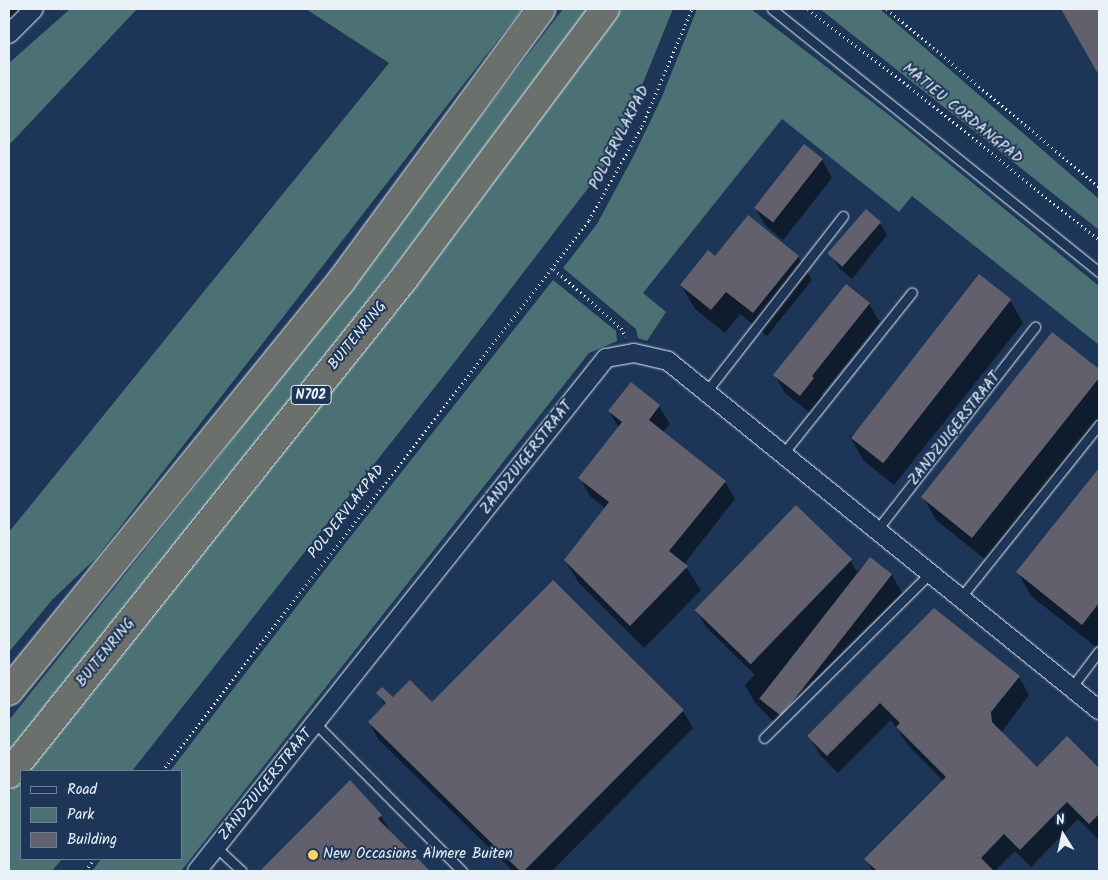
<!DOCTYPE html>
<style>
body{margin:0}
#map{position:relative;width:1108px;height:880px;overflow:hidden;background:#1d3557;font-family:Kalam,sans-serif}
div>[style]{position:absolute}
.green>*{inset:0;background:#4b7174}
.shadow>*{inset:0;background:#0007}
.building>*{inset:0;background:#63606e;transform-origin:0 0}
.path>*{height:3px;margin-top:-1.5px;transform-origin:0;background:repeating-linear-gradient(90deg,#e8f1f8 0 1px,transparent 0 5px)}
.roads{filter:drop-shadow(0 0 1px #e8f1f8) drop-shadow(0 0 1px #e8f1f8)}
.lane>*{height:9px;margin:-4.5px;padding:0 4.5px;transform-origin:4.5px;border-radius:4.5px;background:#1d3557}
.street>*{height:18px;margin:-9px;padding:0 9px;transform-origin:9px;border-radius:9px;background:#1d3557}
.highway>*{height:28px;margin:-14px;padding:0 14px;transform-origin:14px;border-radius:14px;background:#6b706d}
.dots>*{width:14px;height:14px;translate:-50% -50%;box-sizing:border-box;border:2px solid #1d3557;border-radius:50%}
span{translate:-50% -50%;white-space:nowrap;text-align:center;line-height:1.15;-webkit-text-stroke:4px #1d3557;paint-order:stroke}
.shield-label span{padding:1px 4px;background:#1d3557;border:1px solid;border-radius:4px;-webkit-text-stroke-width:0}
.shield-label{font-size:14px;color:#e8f1f8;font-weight:700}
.street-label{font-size:15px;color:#e8f1f8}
.poi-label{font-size:15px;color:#e8f1f8}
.left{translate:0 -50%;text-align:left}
.frame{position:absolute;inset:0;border:10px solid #e8f1f8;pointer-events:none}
.legend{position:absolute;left:20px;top:770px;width:162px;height:90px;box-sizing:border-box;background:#1d3557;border:1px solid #6e8097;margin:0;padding:6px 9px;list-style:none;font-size:15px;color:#e8f1f8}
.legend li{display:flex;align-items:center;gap:10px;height:25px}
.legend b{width:25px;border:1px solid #6e8097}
.north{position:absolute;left:1038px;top:810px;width:50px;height:50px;-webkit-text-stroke:4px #1d3557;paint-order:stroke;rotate:350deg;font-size:14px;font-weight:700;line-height:20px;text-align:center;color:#e8f1f8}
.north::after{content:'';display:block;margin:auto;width:18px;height:22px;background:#e8f1f8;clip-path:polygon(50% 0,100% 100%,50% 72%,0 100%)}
</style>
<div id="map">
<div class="green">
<i style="clip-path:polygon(70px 9px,137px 9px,9px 145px,9px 63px)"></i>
<i style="clip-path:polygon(306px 9px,522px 9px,96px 558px,52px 600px,9px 652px,9px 532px,389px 63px)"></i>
<i style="clip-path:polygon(563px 9px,591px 9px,341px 337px,9px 753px,9px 720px,217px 459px)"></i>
<i style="clip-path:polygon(622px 9px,673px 9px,625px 127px,602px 170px,457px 359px,132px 771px,27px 771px,226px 522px)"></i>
<i style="clip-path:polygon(697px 9px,751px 9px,893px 118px,1099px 286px,1099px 345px,912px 196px,899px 212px,782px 119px,643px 293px,666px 312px,647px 341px,638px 338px,636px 329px,563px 268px,597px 224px,634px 155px,661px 99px)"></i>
<i style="clip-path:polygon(820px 9px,880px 9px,1099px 199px,1099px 230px)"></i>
<i style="clip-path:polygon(553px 280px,616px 331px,617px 341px,589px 353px,181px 871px,92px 871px,101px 859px,181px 859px,181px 771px,170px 771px,344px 545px)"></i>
<i style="clip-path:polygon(21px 778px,21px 859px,62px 859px,52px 871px,9px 871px,9px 793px)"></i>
</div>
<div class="shadow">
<i style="clip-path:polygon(9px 9px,37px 9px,9px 26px)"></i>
<i style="clip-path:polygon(1062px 9px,1099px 9px,1099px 73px)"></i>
<i style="clip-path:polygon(822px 160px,832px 178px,783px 240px,765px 225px,755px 207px)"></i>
<i style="clip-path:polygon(866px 211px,880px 223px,887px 235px,852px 279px,838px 267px,831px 255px)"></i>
<i style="clip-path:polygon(798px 256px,812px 280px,767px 336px,740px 314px,725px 333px,695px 309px,681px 285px,715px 258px)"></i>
<i style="clip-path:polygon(846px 285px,869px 304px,880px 322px,822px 394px,824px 397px,811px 414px,785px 393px,775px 375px)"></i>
<i style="clip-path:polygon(1010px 300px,1023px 323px,894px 485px,864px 461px,850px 437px)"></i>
<i style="clip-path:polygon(1052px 334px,1099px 371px,1099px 418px,986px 560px,936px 520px,923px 497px)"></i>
<i style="clip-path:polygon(659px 406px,670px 424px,663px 432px,725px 482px,735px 499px,684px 564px,701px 590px,644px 648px,579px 583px,565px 560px,606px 509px,590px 496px,580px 478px,619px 428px,609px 411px)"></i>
<i style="clip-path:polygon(1099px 470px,1099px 644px,1096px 647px,1031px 596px,1018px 572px)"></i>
<i style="clip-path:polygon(870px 558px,892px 575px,902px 593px,773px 721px,755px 703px,745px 685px,755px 675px,706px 627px,696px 609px,851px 561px,857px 572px)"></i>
<i style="clip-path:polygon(935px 610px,1019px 677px,1029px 695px,1001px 733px,1037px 768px,1067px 738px,1099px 770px,1099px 840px,1078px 819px,1031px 867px,1015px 851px,995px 871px,873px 871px,866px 859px,943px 781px,908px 745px,891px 720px,838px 773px,820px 755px,810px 737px)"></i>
<i style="clip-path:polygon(378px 693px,393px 699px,432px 703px,683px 711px,693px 728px,552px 871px,513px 871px,379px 740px,369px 722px,385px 706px)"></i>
<i style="clip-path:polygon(381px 816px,394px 838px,428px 871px,262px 871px)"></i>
</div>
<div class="building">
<i style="clip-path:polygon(1061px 9px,1099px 9px,1099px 71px,1097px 72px)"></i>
<i style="left:804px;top:144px;width:24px;height:81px;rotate:38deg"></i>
<i style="left:866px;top:209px;width:20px;height:59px;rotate:41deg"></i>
<i style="clip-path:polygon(748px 215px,799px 256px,753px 313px,726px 292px,711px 310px,680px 285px,708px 250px,715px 256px)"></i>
<i style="left:979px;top:274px;width:41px;height:208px;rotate:38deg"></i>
<i style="clip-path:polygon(846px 284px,870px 303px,812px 376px,814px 378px,800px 396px,773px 375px)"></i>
<i style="clip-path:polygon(1052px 332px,1099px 369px,1099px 378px,972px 538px,921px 497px)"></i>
<i style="clip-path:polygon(631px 382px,660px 405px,649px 420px,726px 481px,669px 551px,688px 566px,630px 626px,564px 560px,609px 502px,578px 478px,622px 422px,608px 411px)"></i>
<i style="clip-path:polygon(1099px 468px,1099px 603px,1082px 625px,1016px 572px)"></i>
<i style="left:796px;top:505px;width:78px;height:146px;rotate:44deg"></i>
<i style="left:870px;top:557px;width:28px;height:180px;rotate:38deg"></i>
<i style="clip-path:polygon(553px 580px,684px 710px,524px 871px,520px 871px,368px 722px,386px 703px,376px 693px,382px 687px,393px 697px,410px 680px,432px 702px)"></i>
<i style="clip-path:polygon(934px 608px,1020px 676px,991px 712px,992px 722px,1037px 767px,1067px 736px,1099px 768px,1099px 814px,1089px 824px,1067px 802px,1020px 850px,1004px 834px,981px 858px,994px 871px,877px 871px,864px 859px,946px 777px,896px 727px,900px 723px,880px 703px,827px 756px,807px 736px)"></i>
<i style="clip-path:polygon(350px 780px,382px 815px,378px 819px,430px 871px,260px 871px)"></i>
</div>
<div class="path">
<i style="left:808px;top:9px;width:128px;rotate:37.4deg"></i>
<i style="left:910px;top:87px;width:243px;rotate:39deg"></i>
<i style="left:887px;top:9px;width:277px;rotate:40deg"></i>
<i style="left:554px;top:269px;width:89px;rotate:41.4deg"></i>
<i style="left:621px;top:328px;width:10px;rotate:61deg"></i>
<i style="left:162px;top:771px;width:697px;rotate:-52.23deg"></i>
<i style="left:589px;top:220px;width:108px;rotate:-60.6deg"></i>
<i style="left:642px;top:126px;width:127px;rotate:-66.9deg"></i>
<i style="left:85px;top:871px;width:15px;rotate:-53deg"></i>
</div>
<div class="roads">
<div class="lane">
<i style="left:772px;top:9px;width:420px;rotate:38.8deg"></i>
<i style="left:706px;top:392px;width:223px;rotate:-52.1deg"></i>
<i style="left:782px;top:455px;width:208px;rotate:-51.4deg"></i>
<i style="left:876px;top:531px;width:259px;rotate:-52.1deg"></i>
<i style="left:961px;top:597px;width:221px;rotate:-51.3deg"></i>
<i style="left:1071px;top:688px;width:46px;rotate:-52.9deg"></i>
<i style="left:315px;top:723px;width:209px;rotate:45.2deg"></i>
<i style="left:764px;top:738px;width:234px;rotate:-44.8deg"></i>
<i style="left:216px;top:847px;width:35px;rotate:43deg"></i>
</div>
<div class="street">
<i style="left:9px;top:34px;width:35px;rotate:-45deg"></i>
<i style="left:197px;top:871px;width:656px;rotate:-51.44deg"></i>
<i style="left:606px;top:358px;width:28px;rotate:-10deg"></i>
<i style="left:634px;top:353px;width:35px;rotate:13deg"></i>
<i style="left:668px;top:361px;width:555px;rotate:39deg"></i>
</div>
<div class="highway">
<i style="left:9px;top:691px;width:529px;rotate:-50.98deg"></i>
<i style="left:342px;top:280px;width:336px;rotate:-53.7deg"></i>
<i style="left:9px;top:774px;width:632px;rotate:-51.43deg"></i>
<i style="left:403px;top:280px;width:338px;rotate:-53.3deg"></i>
</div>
</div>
<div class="dots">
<i style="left:313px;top:855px;background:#ffd166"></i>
</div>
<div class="shield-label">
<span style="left:311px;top:395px">N702</span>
</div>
<div class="street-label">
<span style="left:962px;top:114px;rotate:39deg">MATIEU CORDANGPAD</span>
<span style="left:620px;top:138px;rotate:-63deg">POLDERVLAKPAD</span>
<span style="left:358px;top:336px;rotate:-51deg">BUITENRING</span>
<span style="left:955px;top:429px;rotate:-52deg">ZANDZUIGERSTRAAT</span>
<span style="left:527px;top:458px;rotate:-52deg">ZANDZUIGERSTRAAT</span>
<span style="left:347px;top:512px;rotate:-52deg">POLDERVLAKPAD</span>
<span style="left:106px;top:653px;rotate:-51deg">BUITENRING</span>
<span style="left:266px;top:785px;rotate:-51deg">ZANDZUIGERSTRAAT</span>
</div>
<div class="poi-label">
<span class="left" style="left:323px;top:855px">New Occasions Almere Buiten</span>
</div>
<div class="frame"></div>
<ul class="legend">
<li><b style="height:6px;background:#1d3557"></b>Road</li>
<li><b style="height:14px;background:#4b7174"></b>Park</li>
<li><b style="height:14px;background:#63606e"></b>Building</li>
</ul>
<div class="north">N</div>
</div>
